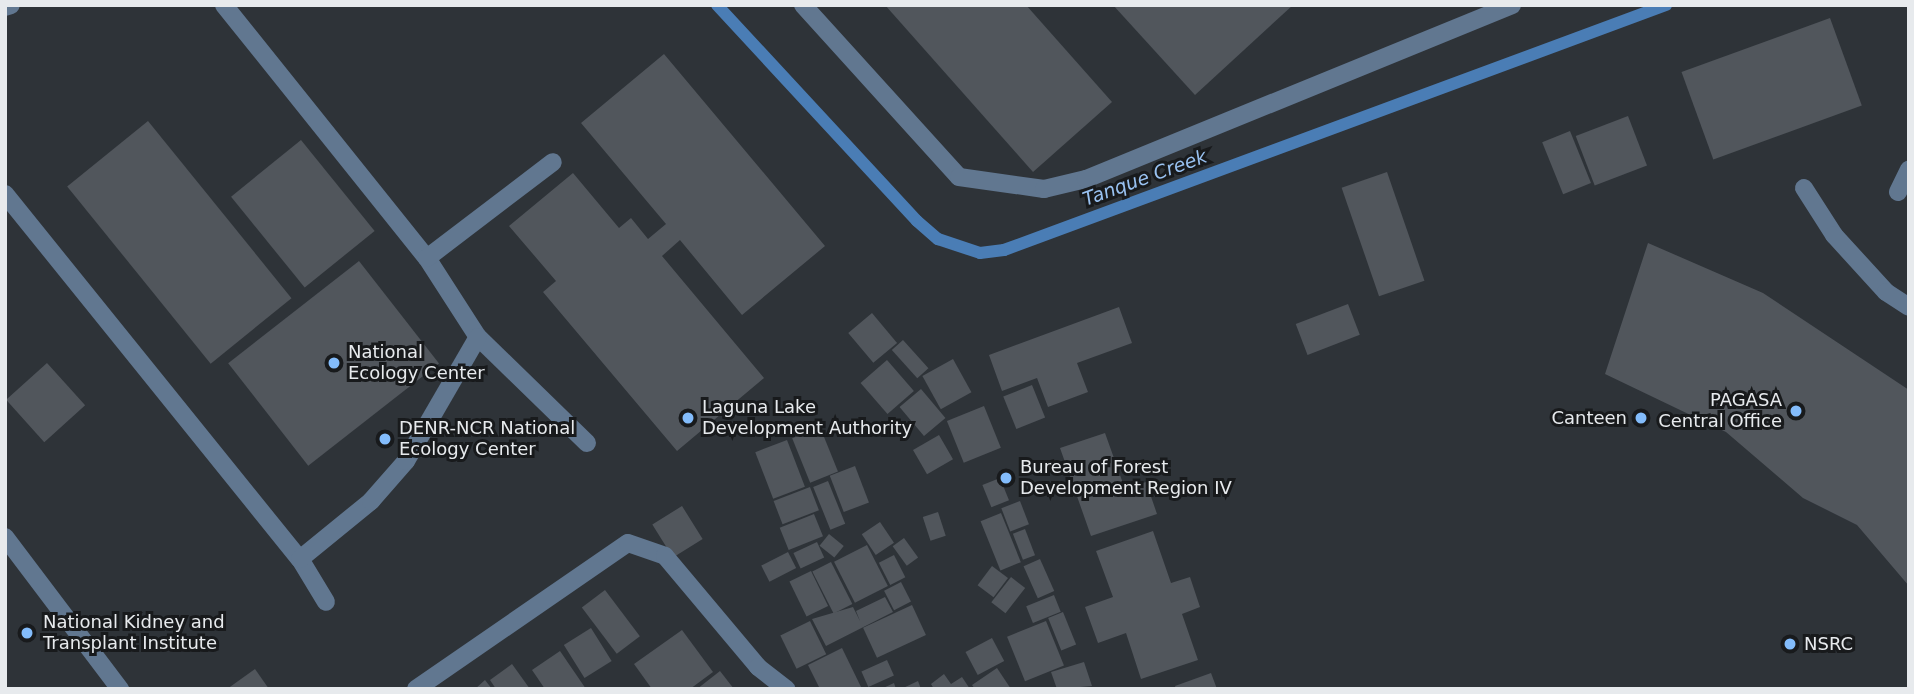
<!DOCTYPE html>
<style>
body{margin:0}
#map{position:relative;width:1914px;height:694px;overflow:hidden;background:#2e3338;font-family:"DejaVu Sans",sans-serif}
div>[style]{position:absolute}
.stream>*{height:12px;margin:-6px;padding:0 6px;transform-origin:6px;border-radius:6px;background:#4a7db5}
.building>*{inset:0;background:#51565c;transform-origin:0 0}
.minor>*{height:18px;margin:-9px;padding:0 9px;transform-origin:9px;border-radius:9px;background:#617790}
.dots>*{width:19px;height:19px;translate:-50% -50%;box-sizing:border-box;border:4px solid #181a1c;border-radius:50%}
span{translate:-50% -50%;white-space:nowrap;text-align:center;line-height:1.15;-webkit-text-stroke:6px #181a1c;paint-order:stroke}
.poi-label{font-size:18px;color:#e7eaed}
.left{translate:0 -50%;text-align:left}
.right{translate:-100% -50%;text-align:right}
.water-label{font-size:19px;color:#99c2f1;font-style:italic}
.frame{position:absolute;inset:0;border:7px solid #e7eaed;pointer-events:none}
</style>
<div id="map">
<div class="stream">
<i style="left:717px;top:5px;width:294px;rotate:47.2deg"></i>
<i style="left:917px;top:221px;width:28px;rotate:41deg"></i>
<i style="left:938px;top:239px;width:44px;rotate:18.4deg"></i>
<i style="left:980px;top:253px;width:24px;rotate:-7deg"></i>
<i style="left:1004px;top:250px;width:706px;rotate:-20.31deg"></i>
</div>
<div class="building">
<i style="clip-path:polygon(885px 5px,1026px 5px,1112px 102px,1033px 172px)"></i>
<i style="clip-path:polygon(1113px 5px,1293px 5px,1195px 95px)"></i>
<i style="left:1830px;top:18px;width:93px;height:158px;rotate:70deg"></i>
<i style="clip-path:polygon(664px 54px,825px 246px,742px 315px,680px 240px,662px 256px,764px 378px,677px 451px,543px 292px,556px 281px,509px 226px,573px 173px,619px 228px,631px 218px,648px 239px,666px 224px,581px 123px)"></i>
<i style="left:1628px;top:116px;width:53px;height:56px;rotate:69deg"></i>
<i style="left:148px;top:121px;width:228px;height:104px;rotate:51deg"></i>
<i style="left:1570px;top:131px;width:56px;height:30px;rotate:68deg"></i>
<i style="left:301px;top:140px;width:117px;height:90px;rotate:51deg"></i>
<i style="left:1387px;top:172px;width:115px;height:48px;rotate:71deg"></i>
<i style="clip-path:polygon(1648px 243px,1763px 293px,1909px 390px,1909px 586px,1857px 525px,1803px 498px,1726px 432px,1605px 374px)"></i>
<i style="left:359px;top:261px;width:130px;height:166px;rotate:52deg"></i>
<i style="left:1348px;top:304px;width:33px;height:56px;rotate:69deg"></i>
<i style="clip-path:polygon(1119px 307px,1132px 343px,1077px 363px,1088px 392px,1048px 407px,1037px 378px,1002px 391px,989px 355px)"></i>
<i style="left:872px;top:313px;width:39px;height:31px;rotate:50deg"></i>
<i style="left:903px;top:340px;width:38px;height:15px;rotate:48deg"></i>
<i style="left:953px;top:359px;width:38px;height:35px;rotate:61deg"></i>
<i style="left:887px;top:360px;width:41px;height:35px;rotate:49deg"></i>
<i style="left:47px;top:363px;width:57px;height:55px;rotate:48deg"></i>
<i style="left:1032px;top:385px;width:35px;height:31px;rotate:68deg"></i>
<i style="left:921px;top:389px;width:38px;height:28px;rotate:50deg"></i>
<i style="left:984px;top:406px;width:45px;height:40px;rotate:68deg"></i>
<i style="left:820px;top:427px;width:48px;height:30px;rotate:68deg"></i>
<i style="clip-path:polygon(1105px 433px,1125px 489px,1146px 482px,1157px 514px,1091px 536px,1060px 448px)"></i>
<i style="left:939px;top:435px;width:28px;height:30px;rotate:60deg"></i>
<i style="left:787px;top:440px;width:50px;height:34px;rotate:69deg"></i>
<i style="left:855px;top:466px;width:39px;height:27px;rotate:69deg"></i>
<i style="left:1000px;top:478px;width:24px;height:19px;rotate:68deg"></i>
<i style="left:828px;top:481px;width:46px;height:16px;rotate:68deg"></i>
<i style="left:810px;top:487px;width:25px;height:39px;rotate:69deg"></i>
<i style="left:1020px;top:501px;width:25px;height:20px;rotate:69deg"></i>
<i style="left:682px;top:506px;width:39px;height:35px;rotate:58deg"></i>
<i style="left:938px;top:512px;width:25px;height:16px;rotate:72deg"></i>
<i style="left:1001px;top:513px;width:53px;height:22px;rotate:68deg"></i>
<i style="left:814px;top:514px;width:24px;height:37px;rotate:68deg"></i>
<i style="left:880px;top:522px;width:25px;height:22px;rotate:56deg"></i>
<i style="left:1025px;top:529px;width:28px;height:13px;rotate:69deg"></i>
<i style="clip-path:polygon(1153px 531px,1171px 583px,1190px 577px,1200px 607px,1182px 614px,1198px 660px,1141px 679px,1126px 633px,1098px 643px,1085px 607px,1113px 597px,1096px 551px)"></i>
<i style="left:829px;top:534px;width:19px;height:15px;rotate:39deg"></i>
<i style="left:904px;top:538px;width:24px;height:14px;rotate:54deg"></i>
<i style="left:817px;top:542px;width:17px;height:26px;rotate:65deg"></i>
<i style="left:867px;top:545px;width:46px;height:37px;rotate:63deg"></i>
<i style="left:788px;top:552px;width:18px;height:30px;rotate:63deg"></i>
<i style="left:894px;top:555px;width:25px;height:17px;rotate:63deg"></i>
<i style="left:1040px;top:559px;width:35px;height:18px;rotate:66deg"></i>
<i style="left:831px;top:562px;width:47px;height:21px;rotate:63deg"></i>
<i style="left:992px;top:566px;width:20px;height:24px;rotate:37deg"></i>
<i style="left:811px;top:571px;width:39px;height:24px;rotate:64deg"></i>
<i style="left:1011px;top:577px;width:18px;height:32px;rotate:38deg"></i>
<i style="left:901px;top:582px;width:22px;height:19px;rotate:63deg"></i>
<i style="left:605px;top:590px;width:58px;height:29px;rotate:53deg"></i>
<i style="left:1054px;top:595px;width:18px;height:30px;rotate:68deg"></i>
<i style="clip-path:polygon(885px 597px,893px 612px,826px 646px,812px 619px,853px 607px,860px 621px,856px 611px)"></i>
<i style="left:912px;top:605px;width:33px;height:54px;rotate:65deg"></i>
<i style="left:1063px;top:612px;width:35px;height:16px;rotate:68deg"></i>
<i style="left:810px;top:621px;width:37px;height:33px;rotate:64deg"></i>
<i style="left:1046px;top:621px;width:48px;height:42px;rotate:68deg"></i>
<i style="left:591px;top:628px;width:39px;height:32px;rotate:58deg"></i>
<i style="clip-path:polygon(682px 630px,713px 672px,690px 689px,652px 689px,634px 664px)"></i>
<i style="left:992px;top:638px;width:26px;height:30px;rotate:62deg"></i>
<i style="clip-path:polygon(842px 648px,862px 689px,820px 689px,808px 665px)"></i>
<i style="clip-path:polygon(560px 651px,586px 689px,545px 689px,532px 670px)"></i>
<i style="left:887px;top:660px;width:17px;height:28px;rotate:66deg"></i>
<i style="clip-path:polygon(1084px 662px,1092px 686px,1057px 689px,1051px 672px)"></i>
<i style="clip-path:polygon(512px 664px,530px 689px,496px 689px,490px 680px)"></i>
<i style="clip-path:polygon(997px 668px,1011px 689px,975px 689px,972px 685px)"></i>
<i style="clip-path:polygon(255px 669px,269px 689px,227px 689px)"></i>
<i style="clip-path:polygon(720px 671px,734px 689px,697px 689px)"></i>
<i style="clip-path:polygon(1211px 673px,1217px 689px,1176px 689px,1175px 686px)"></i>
<i style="clip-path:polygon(944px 674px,951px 684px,962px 677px,970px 689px,934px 689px,931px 684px)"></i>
<i style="clip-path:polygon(485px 680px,492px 689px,475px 689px)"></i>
<i style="clip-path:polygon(918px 681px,921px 689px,901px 689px)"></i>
<i style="clip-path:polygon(894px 683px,896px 689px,881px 689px)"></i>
</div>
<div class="minor">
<i style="left:224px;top:5px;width:324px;rotate:51.3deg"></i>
<i style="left:427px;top:258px;width:94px;rotate:57.2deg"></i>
<i style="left:478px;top:337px;width:152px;rotate:44.2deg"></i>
<i style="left:803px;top:5px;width:232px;rotate:47.8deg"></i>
<i style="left:959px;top:177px;width:86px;rotate:8deg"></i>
<i style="left:1044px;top:189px;width:43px;rotate:-13.4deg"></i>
<i style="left:1086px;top:179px;width:460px;rotate:-22.2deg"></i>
<i style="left:5px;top:7px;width:6px;rotate:-18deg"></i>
<i style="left:1804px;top:188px;width:56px;rotate:57.4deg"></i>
<i style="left:1834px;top:235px;width:77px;rotate:47.6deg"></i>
<i style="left:1886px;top:292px;width:27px;rotate:33deg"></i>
<i style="left:1898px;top:192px;width:25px;rotate:-64deg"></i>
<i style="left:5px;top:194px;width:469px;rotate:51.1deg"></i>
<i style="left:300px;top:559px;width:50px;rotate:58.8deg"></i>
<i style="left:427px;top:258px;width:158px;rotate:-37.3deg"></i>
<i style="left:5px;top:537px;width:191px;rotate:52.9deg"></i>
<i style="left:300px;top:559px;width:92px;rotate:-39.2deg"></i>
<i style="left:371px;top:501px;width:53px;rotate:-48.8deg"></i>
<i style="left:406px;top:461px;width:143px;rotate:-59.9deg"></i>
<i style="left:416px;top:689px;width:257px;rotate:-34.6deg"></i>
<i style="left:628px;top:543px;width:39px;rotate:19deg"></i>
<i style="left:665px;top:556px;width:145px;rotate:50deg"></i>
<i style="left:758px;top:667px;width:36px;rotate:38deg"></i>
</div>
<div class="dots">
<i style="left:334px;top:363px;background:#83bcfb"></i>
<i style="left:1796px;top:411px;background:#83bcfb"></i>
<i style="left:688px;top:418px;background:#83bcfb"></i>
<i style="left:1641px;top:418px;background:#83bcfb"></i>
<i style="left:385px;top:439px;background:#83bcfb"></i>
<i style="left:1006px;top:478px;background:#83bcfb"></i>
<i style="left:27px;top:633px;background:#83bcfb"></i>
<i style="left:1790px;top:644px;background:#83bcfb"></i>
</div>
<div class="poi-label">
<span class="left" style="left:348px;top:363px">National<br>Ecology Center</span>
<span class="right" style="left:1782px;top:411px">PAGASA<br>Central Office</span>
<span class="left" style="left:702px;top:418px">Laguna Lake<br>Development Authority</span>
<span class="right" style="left:1627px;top:418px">Canteen</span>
<span class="left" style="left:399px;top:439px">DENR-NCR National<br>Ecology Center</span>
<span class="left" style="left:1020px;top:478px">Bureau of Forest<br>Development Region IV</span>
<span class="left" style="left:43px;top:633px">National Kidney and<br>Transplant Institute</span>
<span class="left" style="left:1804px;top:644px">NSRC</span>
</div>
<div class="water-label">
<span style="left:1145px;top:178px;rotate:-20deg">Tanque Creek</span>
</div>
<div class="frame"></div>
</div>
